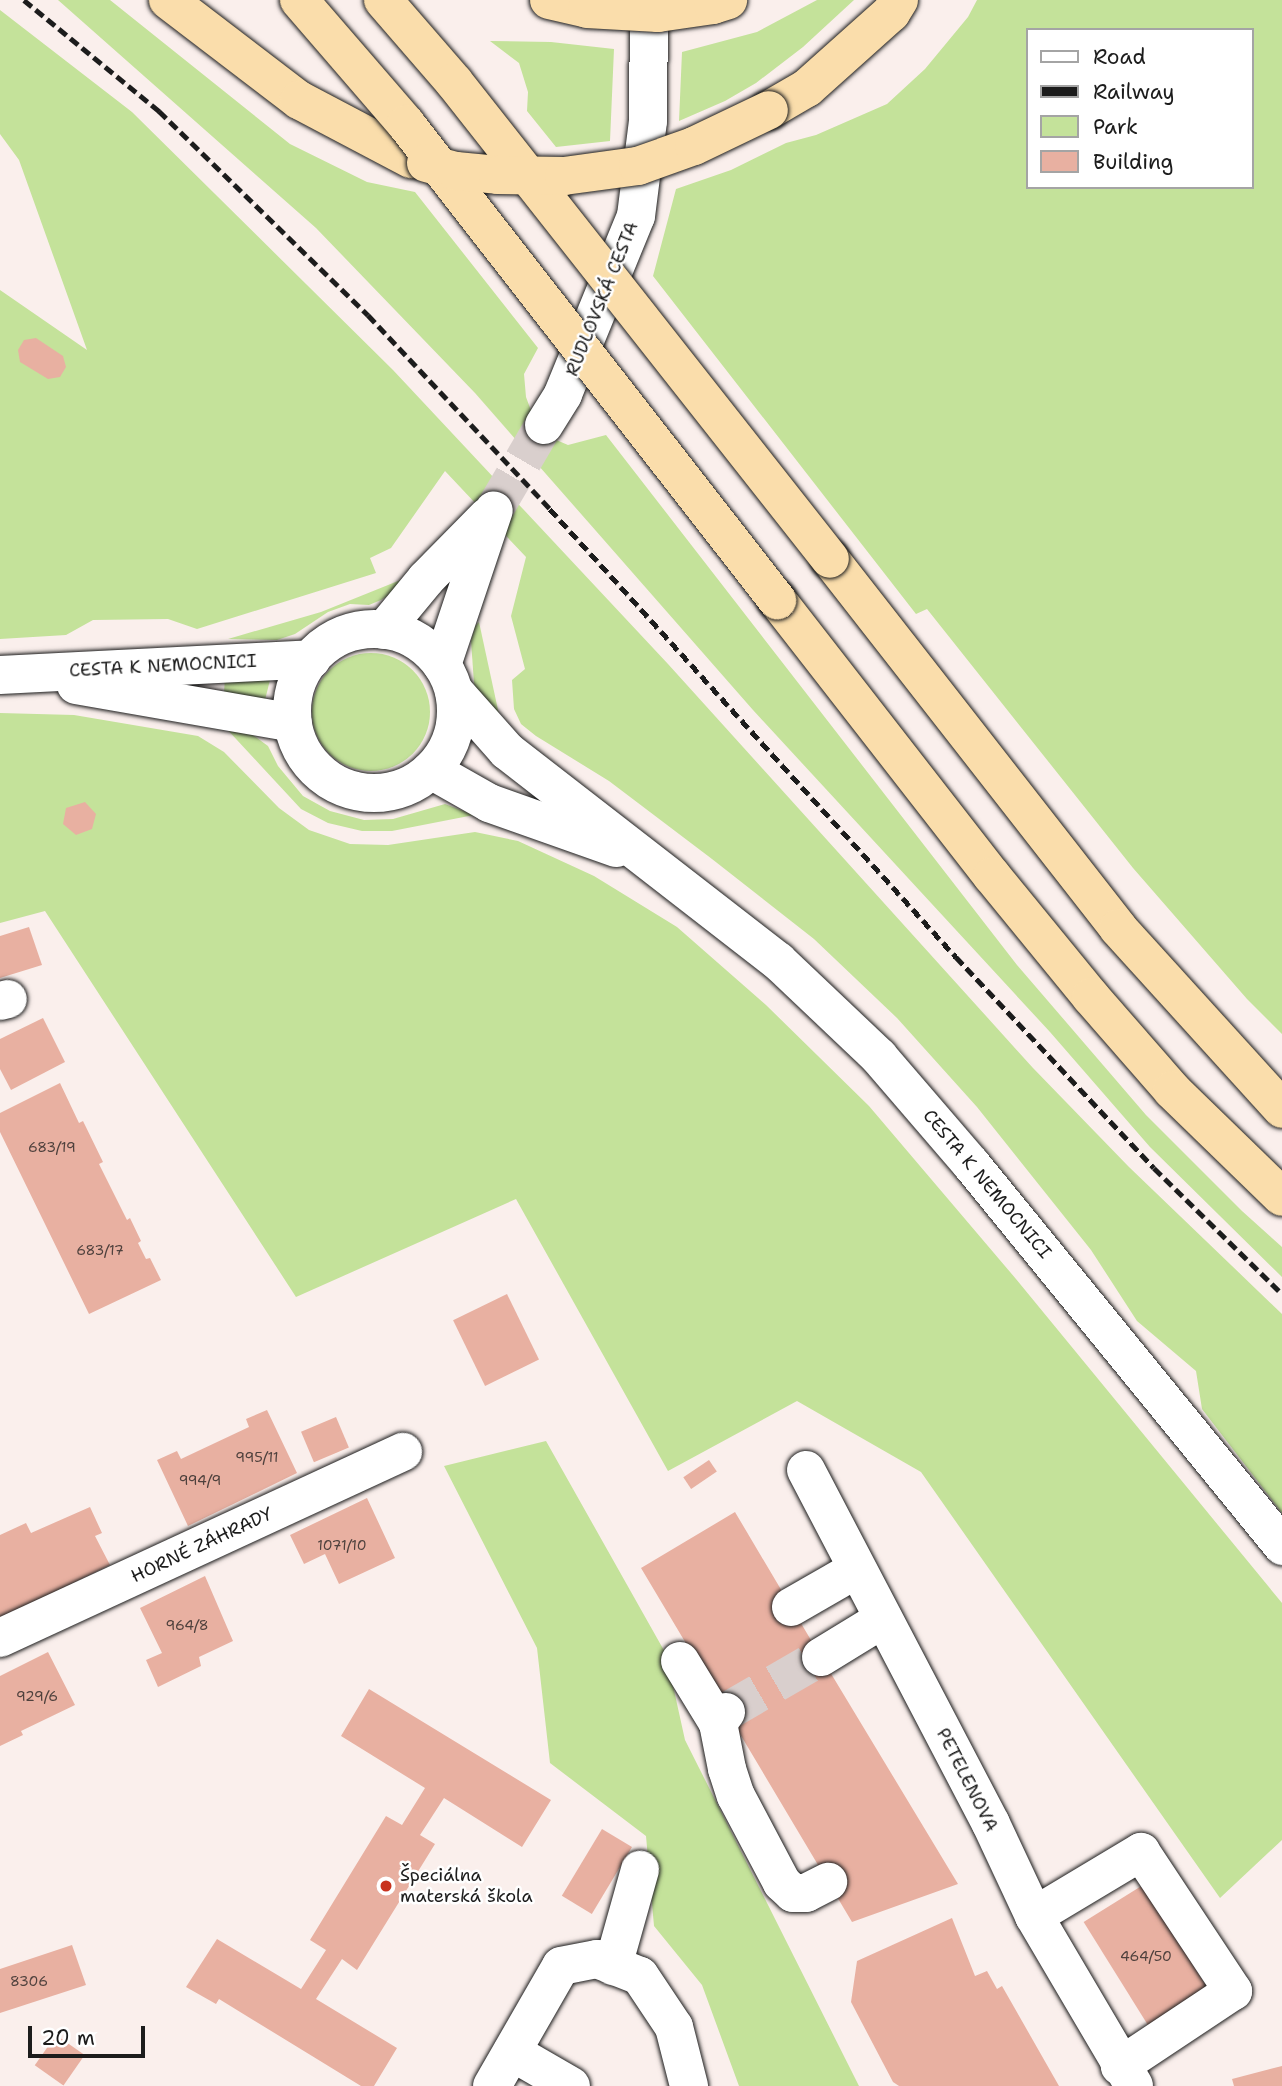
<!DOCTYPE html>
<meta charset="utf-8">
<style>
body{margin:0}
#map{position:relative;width:1282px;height:2086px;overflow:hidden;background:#faefec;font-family:"Shantell Sans",sans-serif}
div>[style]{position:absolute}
.green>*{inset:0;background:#c4e29a}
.round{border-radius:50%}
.building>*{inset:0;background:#e8b0a1;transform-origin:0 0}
.minor-tunnel>*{height:38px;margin-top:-19px;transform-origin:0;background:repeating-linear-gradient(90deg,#d9cfcd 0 38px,transparent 0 57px)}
.roads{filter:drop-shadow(0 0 2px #1c1c1c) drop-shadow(0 0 2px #1c1c1c)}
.minor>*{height:38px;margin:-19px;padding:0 19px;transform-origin:19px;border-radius:19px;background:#fff}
.minor>.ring{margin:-19px;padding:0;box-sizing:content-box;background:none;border:38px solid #fff;border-radius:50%}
.highway>*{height:38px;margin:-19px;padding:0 19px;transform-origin:19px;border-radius:19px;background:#faddab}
.rail>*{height:5px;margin-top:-2.5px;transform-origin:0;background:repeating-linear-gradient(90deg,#1c1c1c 0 10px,transparent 0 15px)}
.bridges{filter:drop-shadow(0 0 2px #1c1c1c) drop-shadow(0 0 2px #1c1c1c)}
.highway-bridge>*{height:38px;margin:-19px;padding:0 19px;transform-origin:19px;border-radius:19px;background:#faddab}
.dots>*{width:19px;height:19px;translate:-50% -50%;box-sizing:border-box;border:4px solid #fff;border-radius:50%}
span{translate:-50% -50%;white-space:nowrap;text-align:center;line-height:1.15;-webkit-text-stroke:5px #fff;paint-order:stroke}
.number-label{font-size:14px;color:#4f413d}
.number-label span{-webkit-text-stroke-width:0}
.street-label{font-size:18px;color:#1c1c1c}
.poi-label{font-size:18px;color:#1c1c1c}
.left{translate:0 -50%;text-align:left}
.legend{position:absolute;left:1026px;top:28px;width:228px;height:161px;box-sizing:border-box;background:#fff;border:2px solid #a4a4a4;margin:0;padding:9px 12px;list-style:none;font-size:21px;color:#1c1c1c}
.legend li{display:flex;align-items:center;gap:14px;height:35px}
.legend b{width:35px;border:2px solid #a4a4a4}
.scale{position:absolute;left:28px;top:2026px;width:117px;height:32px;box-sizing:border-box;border:4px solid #1c1c1c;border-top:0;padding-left:9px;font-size:21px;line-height:24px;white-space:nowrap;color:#1c1c1c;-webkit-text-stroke:5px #fff;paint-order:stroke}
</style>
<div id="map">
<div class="green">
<i style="clip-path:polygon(58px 0,110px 0,290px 144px,367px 182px,415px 192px,538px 348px,524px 374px,526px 397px,536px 424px,547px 436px,568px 445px,606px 435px,1017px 965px,1146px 1115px,1242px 1211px,1282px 1247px,1282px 1277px,1150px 1147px,1050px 1032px,753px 710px,475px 393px,316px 228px)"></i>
<i style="clip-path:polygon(817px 0,854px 0,803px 47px,756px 83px,725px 101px,679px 121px,682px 52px,757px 32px)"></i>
<i style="clip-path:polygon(evenodd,977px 0,1282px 0,1282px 1034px,1247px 999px,1133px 868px,927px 609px,916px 614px,653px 276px,676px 189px,731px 170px,786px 143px,816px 135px,887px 104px,925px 69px,968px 17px,977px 0,1028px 30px,1252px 30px,1252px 187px,1028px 187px,1028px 30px)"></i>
<i style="clip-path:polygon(0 10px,132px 112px,393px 370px,668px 664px,1033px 1068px,1129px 1167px,1282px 1314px,1282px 1513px,1202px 1409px,1196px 1371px,1137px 1321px,1091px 1250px,977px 1107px,897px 1018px,814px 939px,712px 859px,609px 781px,536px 736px,521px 724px,514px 709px,512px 680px,525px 669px,511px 616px,526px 557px,445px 471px,391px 548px,370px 558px,376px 573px,197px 629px,168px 619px,93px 620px,66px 635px,0 639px,0 290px,87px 350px,19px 160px,0 134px)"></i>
<i style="clip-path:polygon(490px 41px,551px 42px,614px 49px,610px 141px,556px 147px,527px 111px,528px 92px,519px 63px)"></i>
<i style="clip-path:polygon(403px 579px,397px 590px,381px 600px,369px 605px,350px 604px,328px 612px,295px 634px,277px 640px,228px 639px,321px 612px)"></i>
<i style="clip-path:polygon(479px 622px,503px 733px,485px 714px,474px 683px,471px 641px,475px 626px)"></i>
<i class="round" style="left:312px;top:653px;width:118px;height:118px"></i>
<i style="clip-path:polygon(225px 676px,271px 676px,264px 704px,224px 694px)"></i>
<i style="clip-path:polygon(0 713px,74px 715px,198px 736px,224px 752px,279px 808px,309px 830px,350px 844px,388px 845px,475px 832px,518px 841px,594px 876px,677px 927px,766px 1005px,869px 1106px,1016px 1279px,1282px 1603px,1282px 1840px,1220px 1898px,921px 1472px,797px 1401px,668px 1471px,516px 1199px,296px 1297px,45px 911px,0 923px)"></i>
<i style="clip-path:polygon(224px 726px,245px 729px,268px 746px,278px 766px,303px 796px,330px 811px,364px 820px,393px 819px,445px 804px,474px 815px,392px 831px,362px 831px,328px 823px,301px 809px)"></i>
<i style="clip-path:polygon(546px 1441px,666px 1654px,685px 1740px,859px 2086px,739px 2086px,702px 1985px,654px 1926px,646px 1836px,550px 1763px,537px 1648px,444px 1466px)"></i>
</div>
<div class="building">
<i style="clip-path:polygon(36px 338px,63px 356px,66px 367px,60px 377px,48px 379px,20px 362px,18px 350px,24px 340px)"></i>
<i style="clip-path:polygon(85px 802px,96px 814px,92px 829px,76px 835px,63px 824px,66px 808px)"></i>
<i style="clip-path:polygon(29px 927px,42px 965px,0 978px,0 936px)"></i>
<i style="clip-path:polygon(43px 1018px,65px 1062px,11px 1090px,0 1069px,0 1039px)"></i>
<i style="clip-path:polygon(60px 1083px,79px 1123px,83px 1121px,103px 1162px,99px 1164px,127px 1220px,130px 1218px,141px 1241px,138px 1243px,146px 1259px,150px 1258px,161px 1280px,89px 1314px,0 1132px,0 1113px)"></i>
<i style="left:507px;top:1294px;width:73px;height:60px;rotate:64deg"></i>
<i style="clip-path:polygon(267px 1410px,297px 1473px,188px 1526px,157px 1460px,177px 1451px,181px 1459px,249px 1427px,246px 1419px)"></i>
<i style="left:336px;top:1417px;width:33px;height:38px;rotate:67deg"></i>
<i style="left:709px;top:1460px;width:14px;height:31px;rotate:56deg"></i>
<i style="clip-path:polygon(367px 1498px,395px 1558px,339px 1584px,325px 1554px,304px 1564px,290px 1535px)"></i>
<i style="clip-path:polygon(90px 1507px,102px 1533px,95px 1536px,110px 1565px,0 1619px,0 1535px,26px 1523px,31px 1533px)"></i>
<i style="clip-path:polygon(735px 1512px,821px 1657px,958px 1884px,852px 1922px,641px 1568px)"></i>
<i style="clip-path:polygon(205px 1576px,233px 1641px,199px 1657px,201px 1666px,158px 1687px,146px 1660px,162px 1653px,140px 1608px)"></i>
<i style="clip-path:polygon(48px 1652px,75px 1705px,21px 1731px,23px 1735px,0 1746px,0 1676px)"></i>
<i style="clip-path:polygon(369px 1689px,551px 1800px,522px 1847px,444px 1798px,420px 1835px,435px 1844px,357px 1970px,342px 1959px,316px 1999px,397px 2048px,374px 2086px,361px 2086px,219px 1999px,216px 2004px,186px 1987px,217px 1939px,301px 1989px,326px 1950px,310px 1940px,386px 1816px,402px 1825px,425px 1788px,341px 1736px)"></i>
<i style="left:602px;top:1829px;width:35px;height:78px;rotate:31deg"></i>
<i style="left:1143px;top:1885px;width:123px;height:70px;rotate:58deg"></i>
<i style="clip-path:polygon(952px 1918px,975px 1976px,987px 1971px,997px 1989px,1002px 1986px,1059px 2086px,899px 2086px,893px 2082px,851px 2002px,857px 1961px)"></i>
<i style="clip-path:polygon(72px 1945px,86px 1985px,0 2013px,0 1969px)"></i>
<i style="left:56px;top:2035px;width:35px;height:37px;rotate:35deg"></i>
<i style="clip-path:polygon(1282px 2066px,1282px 2086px,1234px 2086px,1232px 2079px)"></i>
</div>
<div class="minor-tunnel">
<i style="left:494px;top:510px;width:99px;rotate:-59.5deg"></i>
<i style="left:726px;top:1712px;width:110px;rotate:-30.1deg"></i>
</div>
<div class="roads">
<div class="minor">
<i style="left:544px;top:425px;width:36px;rotate:-58deg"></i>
<i style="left:563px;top:394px;width:192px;rotate:-67.7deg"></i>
<i style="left:636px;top:216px;width:96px;rotate:-82.8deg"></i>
<i style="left:648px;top:121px;width:121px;rotate:-89.5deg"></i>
<i class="ring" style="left:292px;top:629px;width:126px;height:126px"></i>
<i style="left:384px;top:630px;width:66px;rotate:-50.5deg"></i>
<i style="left:426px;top:579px;width:87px;rotate:-45.5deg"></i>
<i style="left:442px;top:665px;width:163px;rotate:-71.5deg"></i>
<i style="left:0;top:675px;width:312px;rotate:-2.9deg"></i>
<i style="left:76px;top:685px;width:220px;rotate:9.9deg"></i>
<i style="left:454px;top:691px;width:80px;rotate:48.5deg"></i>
<i style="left:507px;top:751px;width:343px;rotate:37.8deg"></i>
<i style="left:778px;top:961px;width:139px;rotate:43.5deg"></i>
<i style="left:879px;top:1057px;width:141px;rotate:49.3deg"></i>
<i style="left:971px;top:1164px;width:493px;rotate:50.8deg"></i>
<i style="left:431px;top:770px;width:67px;rotate:29.6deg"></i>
<i style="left:489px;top:803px;width:135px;rotate:19.5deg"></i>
<i style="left:0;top:1001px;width:8px;rotate:-14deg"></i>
<i style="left:806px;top:1470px;width:399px;rotate:62.4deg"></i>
<i style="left:991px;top:1824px;width:102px;rotate:64.9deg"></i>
<i style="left:1034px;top:1916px;width:197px;rotate:59.5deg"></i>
<i style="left:791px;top:1607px;width:76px;rotate:-29.9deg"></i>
<i style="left:0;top:1638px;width:444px;rotate:-24.8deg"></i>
<i style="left:821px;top:1657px;width:73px;rotate:-31.5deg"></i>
<i style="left:680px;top:1661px;width:73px;rotate:58.5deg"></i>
<i style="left:726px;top:1712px;width:14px;rotate:126deg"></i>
<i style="left:718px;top:1723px;width:47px;rotate:78.9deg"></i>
<i style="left:727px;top:1769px;width:28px;rotate:72deg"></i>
<i style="left:736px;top:1796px;width:98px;rotate:62.1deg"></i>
<i style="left:782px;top:1883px;width:15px;rotate:42deg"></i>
<i style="left:793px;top:1893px;width:13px"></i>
<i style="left:806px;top:1893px;width:25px;rotate:-27deg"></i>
<i style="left:1034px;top:1916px;width:125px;rotate:-30.9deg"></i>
<i style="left:1141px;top:1852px;width:167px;rotate:56.5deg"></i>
<i style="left:1233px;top:1991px;width:136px;rotate:146.4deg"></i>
<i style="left:613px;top:1966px;width:100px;rotate:-74.3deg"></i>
<i style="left:512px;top:2052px;width:68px;rotate:30deg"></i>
<i style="left:492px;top:2086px;width:138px;rotate:-60.1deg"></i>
<i style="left:561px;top:1966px;width:37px;rotate:-11deg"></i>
<i style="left:597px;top:1959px;width:46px;rotate:21.6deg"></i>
<i style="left:640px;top:1976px;width:61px;rotate:56.3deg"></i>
<i style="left:674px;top:2027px;width:61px;rotate:75.7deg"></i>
</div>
<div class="highway">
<i style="left:168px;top:0;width:165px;rotate:37.4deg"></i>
<i style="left:299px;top:100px;width:127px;rotate:27.8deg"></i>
<i style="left:769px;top:110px;width:44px;rotate:-30.1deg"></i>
<i style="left:807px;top:88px;width:113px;rotate:-41.8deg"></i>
<i style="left:891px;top:13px;width:15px;rotate:-58deg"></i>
<i style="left:830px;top:559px;width:468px;rotate:52deg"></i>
<i style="left:1118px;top:928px;width:244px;rotate:47.8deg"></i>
<i style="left:777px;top:600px;width:350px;rotate:52.1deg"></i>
<i style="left:992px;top:876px;width:156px;rotate:50.7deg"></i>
<i style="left:1091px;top:997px;width:123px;rotate:48.9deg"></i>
<i style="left:1172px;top:1090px;width:153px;rotate:44.2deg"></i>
</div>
</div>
<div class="rail">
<i style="left:24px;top:0;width:175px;rotate:39.4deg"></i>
<i style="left:159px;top:111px;width:292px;rotate:44.3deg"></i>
<i style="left:368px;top:315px;width:266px;rotate:46.8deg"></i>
<i style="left:550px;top:509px;width:605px;rotate:47.82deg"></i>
<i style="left:956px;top:957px;width:289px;rotate:46.8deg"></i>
<i style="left:1154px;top:1168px;width:180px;rotate:44.5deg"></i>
</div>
<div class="bridges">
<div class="highway-bridge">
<i style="left:299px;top:0;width:164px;rotate:49.2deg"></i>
<i style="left:406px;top:124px;width:604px;rotate:52.07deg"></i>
<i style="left:383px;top:0;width:108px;rotate:49.1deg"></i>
<i style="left:454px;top:82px;width:607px;rotate:51.75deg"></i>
<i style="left:549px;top:0;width:39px;rotate:13deg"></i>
<i style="left:587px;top:9px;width:71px;rotate:3.2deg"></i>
<i style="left:658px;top:13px;width:56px;rotate:-8.3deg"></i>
<i style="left:713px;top:5px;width:16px;rotate:-18deg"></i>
<i style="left:426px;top:163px;width:31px;rotate:15deg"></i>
<i style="left:456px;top:171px;width:42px;rotate:5.4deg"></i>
<i style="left:498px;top:175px;width:66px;rotate:0.9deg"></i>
<i style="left:564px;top:176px;width:75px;rotate:-7.7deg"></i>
<i style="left:638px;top:166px;width:59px;rotate:-19.7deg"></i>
<i style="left:694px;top:146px;width:83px;rotate:-25.6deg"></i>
</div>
</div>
<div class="dots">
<i style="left:386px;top:1886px;background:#c8321e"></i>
</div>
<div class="number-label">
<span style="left:52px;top:1147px">683/19</span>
<span style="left:100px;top:1250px">683/17</span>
<span style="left:257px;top:1457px">995/11</span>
<span style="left:200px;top:1480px">994/9</span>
<span style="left:342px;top:1545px">1071/10</span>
<span style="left:187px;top:1625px">964/8</span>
<span style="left:37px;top:1696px">929/6</span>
<span style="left:1146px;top:1956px">464/50</span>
<span style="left:29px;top:1981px">8306</span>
</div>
<div class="street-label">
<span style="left:602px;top:299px;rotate:-68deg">RUDLOVSKÁ CESTA</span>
<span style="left:163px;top:666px;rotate:-3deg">CESTA K NEMOCNICI</span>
<span style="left:987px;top:1184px;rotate:50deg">CESTA K NEMOCNICI</span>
<span style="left:202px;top:1545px;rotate:-25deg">HORNÉ ZÁHRADY</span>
<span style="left:967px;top:1780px;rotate:63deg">PETELENOVA</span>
</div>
<div class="poi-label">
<span class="left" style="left:400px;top:1886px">Špeciálna<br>materská škola</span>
</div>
<ul class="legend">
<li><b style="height:9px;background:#fff"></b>Road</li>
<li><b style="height:9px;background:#1c1c1c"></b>Railway</li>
<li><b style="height:19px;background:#c4e29a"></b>Park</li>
<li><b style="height:19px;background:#e8b0a1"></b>Building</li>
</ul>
<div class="scale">20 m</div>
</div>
